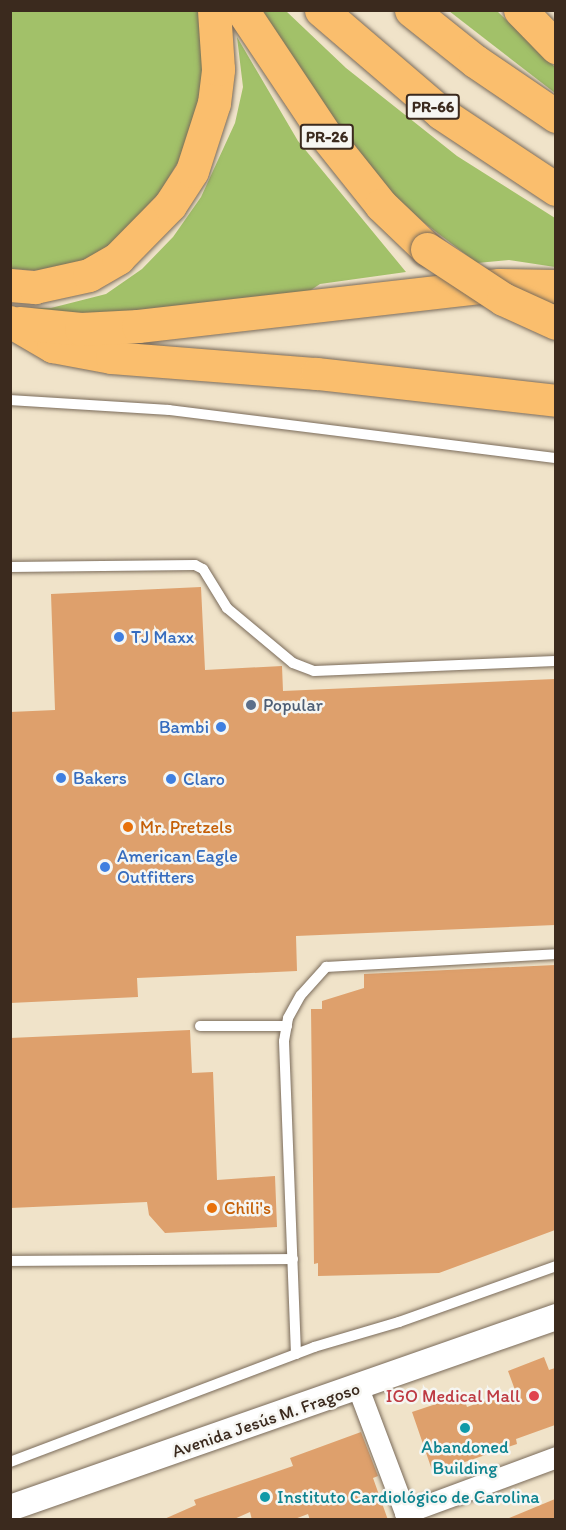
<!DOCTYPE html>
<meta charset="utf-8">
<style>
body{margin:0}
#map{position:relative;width:566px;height:1530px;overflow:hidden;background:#f0e3c9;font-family:Itim,sans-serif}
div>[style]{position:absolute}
.green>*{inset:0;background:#a2c169}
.building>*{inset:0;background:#dea06c}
.roads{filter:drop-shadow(0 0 2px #7a6b5a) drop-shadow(0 0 2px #7a6b5a)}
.service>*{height:10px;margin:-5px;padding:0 5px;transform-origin:5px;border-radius:5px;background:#fff}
.minor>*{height:21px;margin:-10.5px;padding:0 10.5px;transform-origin:10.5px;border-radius:10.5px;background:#fff}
.tertiary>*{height:26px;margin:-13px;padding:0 13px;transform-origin:13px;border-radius:13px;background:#fff}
.primary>*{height:32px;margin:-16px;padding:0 16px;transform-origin:16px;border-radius:16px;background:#fabe6d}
.motorway>*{height:33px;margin:-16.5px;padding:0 16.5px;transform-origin:16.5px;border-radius:16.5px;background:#fabe6d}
.bridges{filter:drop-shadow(0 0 2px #7a6b5a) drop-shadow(0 0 2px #7a6b5a)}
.motorway-bridge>*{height:33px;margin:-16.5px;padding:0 16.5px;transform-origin:16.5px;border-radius:16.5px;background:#fabe6d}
.dots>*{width:16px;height:16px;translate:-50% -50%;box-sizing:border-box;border:3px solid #f6f6f2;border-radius:50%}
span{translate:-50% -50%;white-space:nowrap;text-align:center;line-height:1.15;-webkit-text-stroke:5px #f6f6f2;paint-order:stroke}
.shield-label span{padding:2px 4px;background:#f6f6f2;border:2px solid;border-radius:4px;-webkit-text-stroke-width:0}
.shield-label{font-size:16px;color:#3b2a1e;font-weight:700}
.shop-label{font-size:18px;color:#366cbe}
.left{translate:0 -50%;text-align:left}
.right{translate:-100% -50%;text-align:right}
.service-label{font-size:18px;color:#4e5e75}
.food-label{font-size:18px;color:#c56008}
.health-label{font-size:18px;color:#be3a42}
.street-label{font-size:18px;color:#3b2a1e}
.culture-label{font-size:18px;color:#0d838f}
.frame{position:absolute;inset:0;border:12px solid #3b2a1e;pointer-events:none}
</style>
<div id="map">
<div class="green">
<i style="clip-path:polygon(10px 11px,203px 11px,205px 82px,183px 154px,160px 192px,110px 247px,87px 261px,44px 271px,11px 269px)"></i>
<i style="clip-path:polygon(260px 11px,286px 11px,346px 68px,457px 156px,555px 218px,555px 267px,509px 260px,477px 263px,423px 222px,393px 194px,331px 116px)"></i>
<i style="clip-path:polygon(449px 11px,497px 11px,555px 67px,555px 93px)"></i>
<i style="clip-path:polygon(237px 37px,298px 141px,406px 272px,320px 284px,305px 294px,97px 317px,11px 308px,51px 308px,106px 294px,142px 269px,173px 237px,201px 197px,235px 123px,243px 87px)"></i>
</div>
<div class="building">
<i style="clip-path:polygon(201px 587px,205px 670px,282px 666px,283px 691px,555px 679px,555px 925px,296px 936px,297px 971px,137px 978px,138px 997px,10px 1003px,10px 712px,55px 710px,51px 594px)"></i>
<i style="clip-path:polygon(555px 965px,555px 1230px,439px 1273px,318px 1276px,318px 1263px,314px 1264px,311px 1009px,322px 1009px,322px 1001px,364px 988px,364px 974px)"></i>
<i style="clip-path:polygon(190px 1030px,192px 1073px,213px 1072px,217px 1180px,275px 1176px,277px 1227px,165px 1233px,149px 1215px,147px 1202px,10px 1208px,10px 1038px)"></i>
<i style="clip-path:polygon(544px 1357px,549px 1370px,555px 1368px,555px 1425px,516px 1439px,517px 1444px,433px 1473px,412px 1412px,463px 1395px,467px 1407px,515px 1390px,508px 1371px)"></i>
<i style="clip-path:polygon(361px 1432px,378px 1476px,373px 1478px,388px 1520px,310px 1520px,308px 1514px,292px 1520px,252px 1520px,250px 1512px,232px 1520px,162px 1520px,196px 1505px,194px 1500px,293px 1466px,290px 1458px)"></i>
<i style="clip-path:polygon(555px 1499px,555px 1520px,507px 1520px,507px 1519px)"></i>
</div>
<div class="roads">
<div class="service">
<i style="left:10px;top:400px;width:159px;rotate:3.6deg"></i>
<i style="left:169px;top:410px;width:390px;rotate:7.1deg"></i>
<i style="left:10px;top:567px;width:185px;rotate:-0.6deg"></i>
<i style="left:195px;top:565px;width:9px;rotate:27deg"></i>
<i style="left:203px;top:569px;width:46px;rotate:58.4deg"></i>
<i style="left:227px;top:608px;width:86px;rotate:39.8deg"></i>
<i style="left:293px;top:663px;width:22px;rotate:21deg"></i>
<i style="left:314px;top:671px;width:242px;rotate:-2.4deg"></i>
<i style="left:200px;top:1026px;width:87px"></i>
<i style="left:10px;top:1261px;width:283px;rotate:-0.4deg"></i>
<i style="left:296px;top:1354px;width:313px;rotate:-92.2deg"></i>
<i style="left:284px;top:1041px;width:23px;rotate:-80deg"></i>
<i style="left:288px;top:1018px;width:26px;rotate:-61deg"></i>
<i style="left:301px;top:995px;width:38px;rotate:-48deg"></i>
<i style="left:326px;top:967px;width:230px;rotate:-3.2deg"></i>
<i style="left:10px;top:1462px;width:325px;rotate:-20.7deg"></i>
<i style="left:314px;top:1347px;width:89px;rotate:-16.4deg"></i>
<i style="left:399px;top:1322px;width:167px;rotate:-19.6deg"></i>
</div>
<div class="minor">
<i style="left:358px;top:1388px;width:141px;rotate:69.3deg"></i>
<i style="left:405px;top:1513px;width:161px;rotate:-20.3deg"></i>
</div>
<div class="tertiary">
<i style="left:10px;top:1508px;width:578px;rotate:-19.28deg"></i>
</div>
<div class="primary">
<i style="left:10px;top:322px;width:50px;rotate:30.2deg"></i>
<i style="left:53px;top:347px;width:60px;rotate:10.6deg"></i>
<i style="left:112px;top:358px;width:206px;rotate:4.5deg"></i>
<i style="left:317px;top:374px;width:241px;rotate:6.4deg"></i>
</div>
<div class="motorway">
<i style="left:242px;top:10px;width:151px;rotate:56.3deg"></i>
<i style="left:326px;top:136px;width:88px;rotate:51.4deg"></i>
<i style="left:381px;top:205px;width:64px;rotate:43.7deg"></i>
<i style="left:321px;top:10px;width:158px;rotate:40.6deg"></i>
<i style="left:441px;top:113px;width:138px;rotate:33.5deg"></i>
<i style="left:411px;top:10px;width:82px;rotate:38.6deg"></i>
<i style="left:475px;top:61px;width:98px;rotate:34.2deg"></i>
<i style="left:520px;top:10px;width:52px;rotate:45.8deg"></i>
<i style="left:10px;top:285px;width:25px;rotate:5deg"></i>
<i style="left:35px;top:287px;width:55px;rotate:-12.5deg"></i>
<i style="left:89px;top:275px;width:34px;rotate:-30deg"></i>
<i style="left:118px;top:258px;width:74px;rotate:-45.5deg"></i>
<i style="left:170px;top:205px;width:40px;rotate:-57.1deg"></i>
<i style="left:192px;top:171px;width:71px;rotate:-72.1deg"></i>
<i style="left:214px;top:103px;width:34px;rotate:-83deg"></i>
<i style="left:218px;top:69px;width:59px;rotate:-93.9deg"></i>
<i style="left:19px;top:323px;width:62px;rotate:5.5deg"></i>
<i style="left:81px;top:329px;width:57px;rotate:-3deg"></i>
<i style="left:138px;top:326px;width:363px;rotate:-6.5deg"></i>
<i style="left:499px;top:285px;width:57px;rotate:1deg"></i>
</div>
</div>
<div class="bridges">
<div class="motorway-bridge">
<i style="left:427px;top:249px;width:91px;rotate:33.3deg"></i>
<i style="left:503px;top:299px;width:58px;rotate:24.4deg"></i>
</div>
</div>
<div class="dots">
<i style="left:119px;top:637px;background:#3f7fe0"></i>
<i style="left:251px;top:705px;background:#5c6f8a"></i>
<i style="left:221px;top:727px;background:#3f7fe0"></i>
<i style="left:61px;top:778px;background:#3f7fe0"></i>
<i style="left:171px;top:779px;background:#3f7fe0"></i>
<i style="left:128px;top:827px;background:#e8710a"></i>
<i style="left:105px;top:867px;background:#3f7fe0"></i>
<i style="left:212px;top:1208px;background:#e8710a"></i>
<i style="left:534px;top:1396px;background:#e0444e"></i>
<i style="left:465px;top:1428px;background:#0f9aa8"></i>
<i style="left:265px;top:1497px;background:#0f9aa8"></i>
</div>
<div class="shield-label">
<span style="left:433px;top:107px">PR-66</span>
<span style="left:327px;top:137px">PR-26</span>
</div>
<div class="shop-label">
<span class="left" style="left:131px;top:637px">TJ Maxx</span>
<span class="right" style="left:209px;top:727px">Bambi</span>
<span class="left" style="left:73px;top:778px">Bakers</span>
<span class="left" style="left:183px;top:779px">Claro</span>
<span class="left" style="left:117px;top:867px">American Eagle<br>Outfitters</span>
</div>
<div class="service-label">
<span class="left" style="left:263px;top:705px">Popular</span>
</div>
<div class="food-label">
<span class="left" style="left:140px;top:827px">Mr. Pretzels</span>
<span class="left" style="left:224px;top:1208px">Chili's</span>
</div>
<div class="health-label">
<span class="right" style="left:520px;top:1396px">IGO Medical Mall</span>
</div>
<div class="street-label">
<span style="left:266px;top:1420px;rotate:-19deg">Avenida Jesús M. Fragoso</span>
</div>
<div class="culture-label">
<span style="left:465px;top:1458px">Abandoned<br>Building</span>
<span class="left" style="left:277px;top:1497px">Instituto Cardiológico de Carolina</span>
</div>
<div class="frame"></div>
</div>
